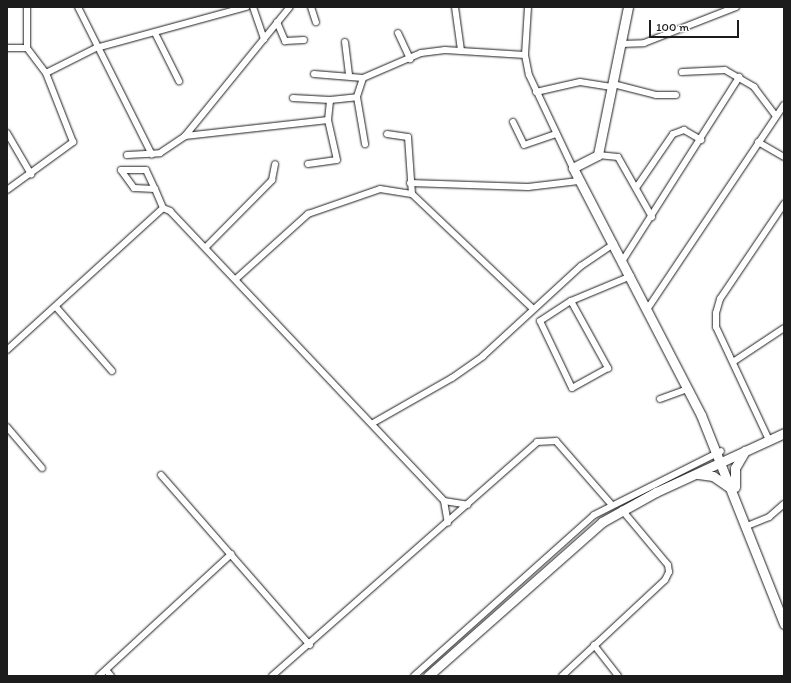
<!DOCTYPE html>
<style>
body{margin:0}
#map{position:relative;width:791px;height:683px;overflow:hidden;background:#fff;font-family:Itim,sans-serif}
div>[style]{position:absolute}
.roads{filter:drop-shadow(0 0 1px #1c1c1c) drop-shadow(0 0 1px #1c1c1c)}
.minor>*{height:6px;margin:-3px;padding:0 3px;transform-origin:3px;border-radius:3px;background:#fff}
.secondary>*{height:9px;margin:-4.5px;padding:0 4.5px;transform-origin:4.5px;border-radius:4.5px;background:#fff}
span{translate:-50% -50%;white-space:nowrap;text-align:center;line-height:1.15;-webkit-text-stroke:4px #fff;paint-order:stroke}
.frame{position:absolute;inset:0;border:8px solid #1c1c1c;pointer-events:none}
.scale{position:absolute;left:649px;top:20px;width:90px;height:18px;box-sizing:border-box;border:2px solid #1c1c1c;border-top:0;padding-left:5px;font-size:12px;line-height:14px;white-space:nowrap;color:#1c1c1c;-webkit-text-stroke:3px #fff;paint-order:stroke}
</style>
<div id="map">
<div class="roads">
<div class="minor">
<i style="left:27px;top:7px;width:41px;rotate:90deg"></i>
<i style="left:27px;top:48px;width:31px;rotate:53deg"></i>
<i style="left:46px;top:73px;width:56px;rotate:-26.6deg"></i>
<i style="left:96px;top:48px;width:156px;rotate:-15.3deg"></i>
<i style="left:78px;top:7px;width:165px;rotate:63.4deg"></i>
<i style="left:253px;top:7px;width:34px;rotate:71deg"></i>
<i style="left:311px;top:7px;width:16px;rotate:72deg"></i>
<i style="left:455px;top:7px;width:43px;rotate:82.1deg"></i>
<i style="left:528px;top:7px;width:48px;rotate:93.6deg"></i>
<i style="left:525px;top:55px;width:20px;rotate:79deg"></i>
<i style="left:529px;top:75px;width:103px;rotate:64.7deg"></i>
<i style="left:277px;top:22px;width:21px;rotate:67deg"></i>
<i style="left:285px;top:41px;width:19px;rotate:-3deg"></i>
<i style="left:155px;top:33px;width:54px;rotate:63.4deg"></i>
<i style="left:398px;top:33px;width:29px;rotate:65deg"></i>
<i style="left:345px;top:42px;width:33px;rotate:83deg"></i>
<i style="left:620px;top:44px;width:24px;rotate:-2deg"></i>
<i style="left:644px;top:43px;width:99px;rotate:-21.4deg"></i>
<i style="left:7px;top:48px;width:20px"></i>
<i style="left:682px;top:72px;width:43px;rotate:-2.7deg"></i>
<i style="left:725px;top:70px;width:34px;rotate:30deg"></i>
<i style="left:754px;top:87px;width:36px;rotate:53deg"></i>
<i style="left:314px;top:74px;width:49px;rotate:4.7deg"></i>
<i style="left:363px;top:78px;width:63px;rotate:-23.3deg"></i>
<i style="left:421px;top:53px;width:24px;rotate:-7deg"></i>
<i style="left:445px;top:50px;width:80px;rotate:3.6deg"></i>
<i style="left:363px;top:78px;width:20px;rotate:108deg"></i>
<i style="left:357px;top:97px;width:48px;rotate:80.3deg"></i>
<i style="left:613px;top:84px;width:44px;rotate:14.3deg"></i>
<i style="left:656px;top:95px;width:20px"></i>
<i style="left:536px;top:92px;width:45px;rotate:-12.8deg"></i>
<i style="left:580px;top:82px;width:32px;rotate:9deg"></i>
<i style="left:293px;top:98px;width:37px;rotate:3deg"></i>
<i style="left:330px;top:100px;width:27px;rotate:-6deg"></i>
<i style="left:513px;top:122px;width:25px;rotate:64deg"></i>
<i style="left:524px;top:145px;width:34px;rotate:-19deg"></i>
<i style="left:7px;top:133px;width:48px;rotate:59.7deg"></i>
<i style="left:387px;top:134px;width:21px;rotate:8deg"></i>
<i style="left:408px;top:137px;width:57px;rotate:86deg"></i>
<i style="left:185px;top:136px;width:144px;rotate:-6.4deg"></i>
<i style="left:758px;top:142px;width:30px;rotate:30deg"></i>
<i style="left:127px;top:155px;width:33px;rotate:-3deg"></i>
<i style="left:160px;top:153px;width:30px;rotate:-34deg"></i>
<i style="left:185px;top:136px;width:166px;rotate:-50.9deg"></i>
<i style="left:598px;top:155px;width:20px;rotate:6deg"></i>
<i style="left:618px;top:157px;width:69px;rotate:60.5deg"></i>
<i style="left:308px;top:164px;width:29px;rotate:-8deg"></i>
<i style="left:337px;top:160px;width:41px;rotate:-102.7deg"></i>
<i style="left:328px;top:120px;width:20px;rotate:-84deg"></i>
<i style="left:410px;top:183px;width:118px;rotate:1.9deg"></i>
<i style="left:528px;top:187px;width:51px;rotate:-6.7deg"></i>
<i style="left:636px;top:188px;width:65px;rotate:-55.6deg"></i>
<i style="left:673px;top:134px;width:12px;rotate:-20deg"></i>
<i style="left:684px;top:130px;width:20px;rotate:30deg"></i>
<i style="left:155px;top:189px;width:21px;rotate:-177deg"></i>
<i style="left:134px;top:188px;width:22px;rotate:-126deg"></i>
<i style="left:121px;top:170px;width:25px"></i>
<i style="left:146px;top:170px;width:21px;rotate:65deg"></i>
<i style="left:155px;top:189px;width:21px;rotate:67deg"></i>
<i style="left:7px;top:190px;width:82px;rotate:-36deg"></i>
<i style="left:73px;top:142px;width:74px;rotate:-111.4deg"></i>
<i style="left:207px;top:246px;width:93px;rotate:-45.4deg"></i>
<i style="left:272px;top:180px;width:16px;rotate:-79deg"></i>
<i style="left:623px;top:260px;width:217px;rotate:-57.6deg"></i>
<i style="left:237px;top:278px;width:96px;rotate:-42deg"></i>
<i style="left:308px;top:214px;width:76px;rotate:-19.1deg"></i>
<i style="left:380px;top:189px;width:32px;rotate:9deg"></i>
<i style="left:412px;top:194px;width:167px;rotate:43.5deg"></i>
<i style="left:571px;top:301px;width:77px;rotate:61.1deg"></i>
<i style="left:608px;top:368px;width:41px;rotate:150.9deg"></i>
<i style="left:572px;top:388px;width:74px;rotate:-115.5deg"></i>
<i style="left:540px;top:321px;width:37px;rotate:-33deg"></i>
<i style="left:571px;top:301px;width:65px;rotate:-22.6deg"></i>
<i style="left:56px;top:307px;width:85px;rotate:48.8deg"></i>
<i style="left:648px;top:308px;width:244px;rotate:-56.2deg"></i>
<i style="left:7px;top:350px;width:211px;rotate:-42.3deg"></i>
<i style="left:163px;top:208px;width:8px;rotate:23deg"></i>
<i style="left:170px;top:211px;width:399px;rotate:46.6deg"></i>
<i style="left:444px;top:501px;width:22px;rotate:80deg"></i>
<i style="left:733px;top:362px;width:61px;rotate:-33.7deg"></i>
<i style="left:660px;top:399px;width:30px;rotate:-20deg"></i>
<i style="left:373px;top:423px;width:91px;rotate:-29.7deg"></i>
<i style="left:452px;top:378px;width:38px;rotate:-35deg"></i>
<i style="left:483px;top:356px;width:133px;rotate:-42.6deg"></i>
<i style="left:581px;top:266px;width:40px;rotate:-34deg"></i>
<i style="left:7px;top:427px;width:54px;rotate:49.5deg"></i>
<i style="left:769px;top:440px;width:125px;rotate:-115.1deg"></i>
<i style="left:716px;top:327px;width:14px;rotate:-90deg"></i>
<i style="left:716px;top:313px;width:15px;rotate:-74deg"></i>
<i style="left:720px;top:299px;width:115px;rotate:-56deg"></i>
<i style="left:161px;top:475px;width:226px;rotate:48.8deg"></i>
<i style="left:444px;top:501px;width:24px;rotate:9deg"></i>
<i style="left:747px;top:526px;width:24px;rotate:-22deg"></i>
<i style="left:769px;top:517px;width:20px;rotate:-41deg"></i>
<i style="left:594px;top:645px;width:39px;rotate:52deg"></i>
<i style="left:106px;top:670px;width:8px;rotate:50deg"></i>
<i style="left:99px;top:676px;width:180px;rotate:-42.7deg"></i>
<i style="left:272px;top:676px;width:354px;rotate:-41.4deg"></i>
<i style="left:537px;top:442px;width:19px;rotate:-3deg"></i>
<i style="left:556px;top:441px;width:84px;rotate:48.9deg"></i>
<i style="left:414px;top:676px;width:241px;rotate:-41.8deg"></i>
<i style="left:594px;top:515px;width:142px;rotate:-26.7deg"></i>
<i style="left:562px;top:676px;width:141px;rotate:-43deg"></i>
<i style="left:665px;top:580px;width:9px;rotate:-63deg"></i>
<i style="left:669px;top:572px;width:7px;rotate:-98deg"></i>
<i style="left:668px;top:565px;width:72px;rotate:-129.9deg"></i>
</div>
<div class="secondary">
<i style="left:628px;top:7px;width:151px;rotate:101.5deg"></i>
<i style="left:598px;top:155px;width:28px;rotate:153deg"></i>
<i style="left:573px;top:168px;width:278px;rotate:62.6deg"></i>
<i style="left:701px;top:415px;width:225px;rotate:68.3deg"></i>
<i style="left:698px;top:474px;width:15px;rotate:8deg"></i>
<i style="left:713px;top:476px;width:19px;rotate:35deg"></i>
<i style="left:735px;top:487px;width:19px;rotate:-90deg"></i>
<i style="left:735px;top:468px;width:20px;rotate:-60deg"></i>
<i style="left:428px;top:676px;width:232px;rotate:-41.5deg"></i>
<i style="left:602px;top:522px;width:62px;rotate:-29.1deg"></i>
<i style="left:656px;top:492px;width:141px;rotate:-24.7deg"></i>
</div>
</div>
<div class="frame"></div>
<div class="scale">100 m</div>
</div>
